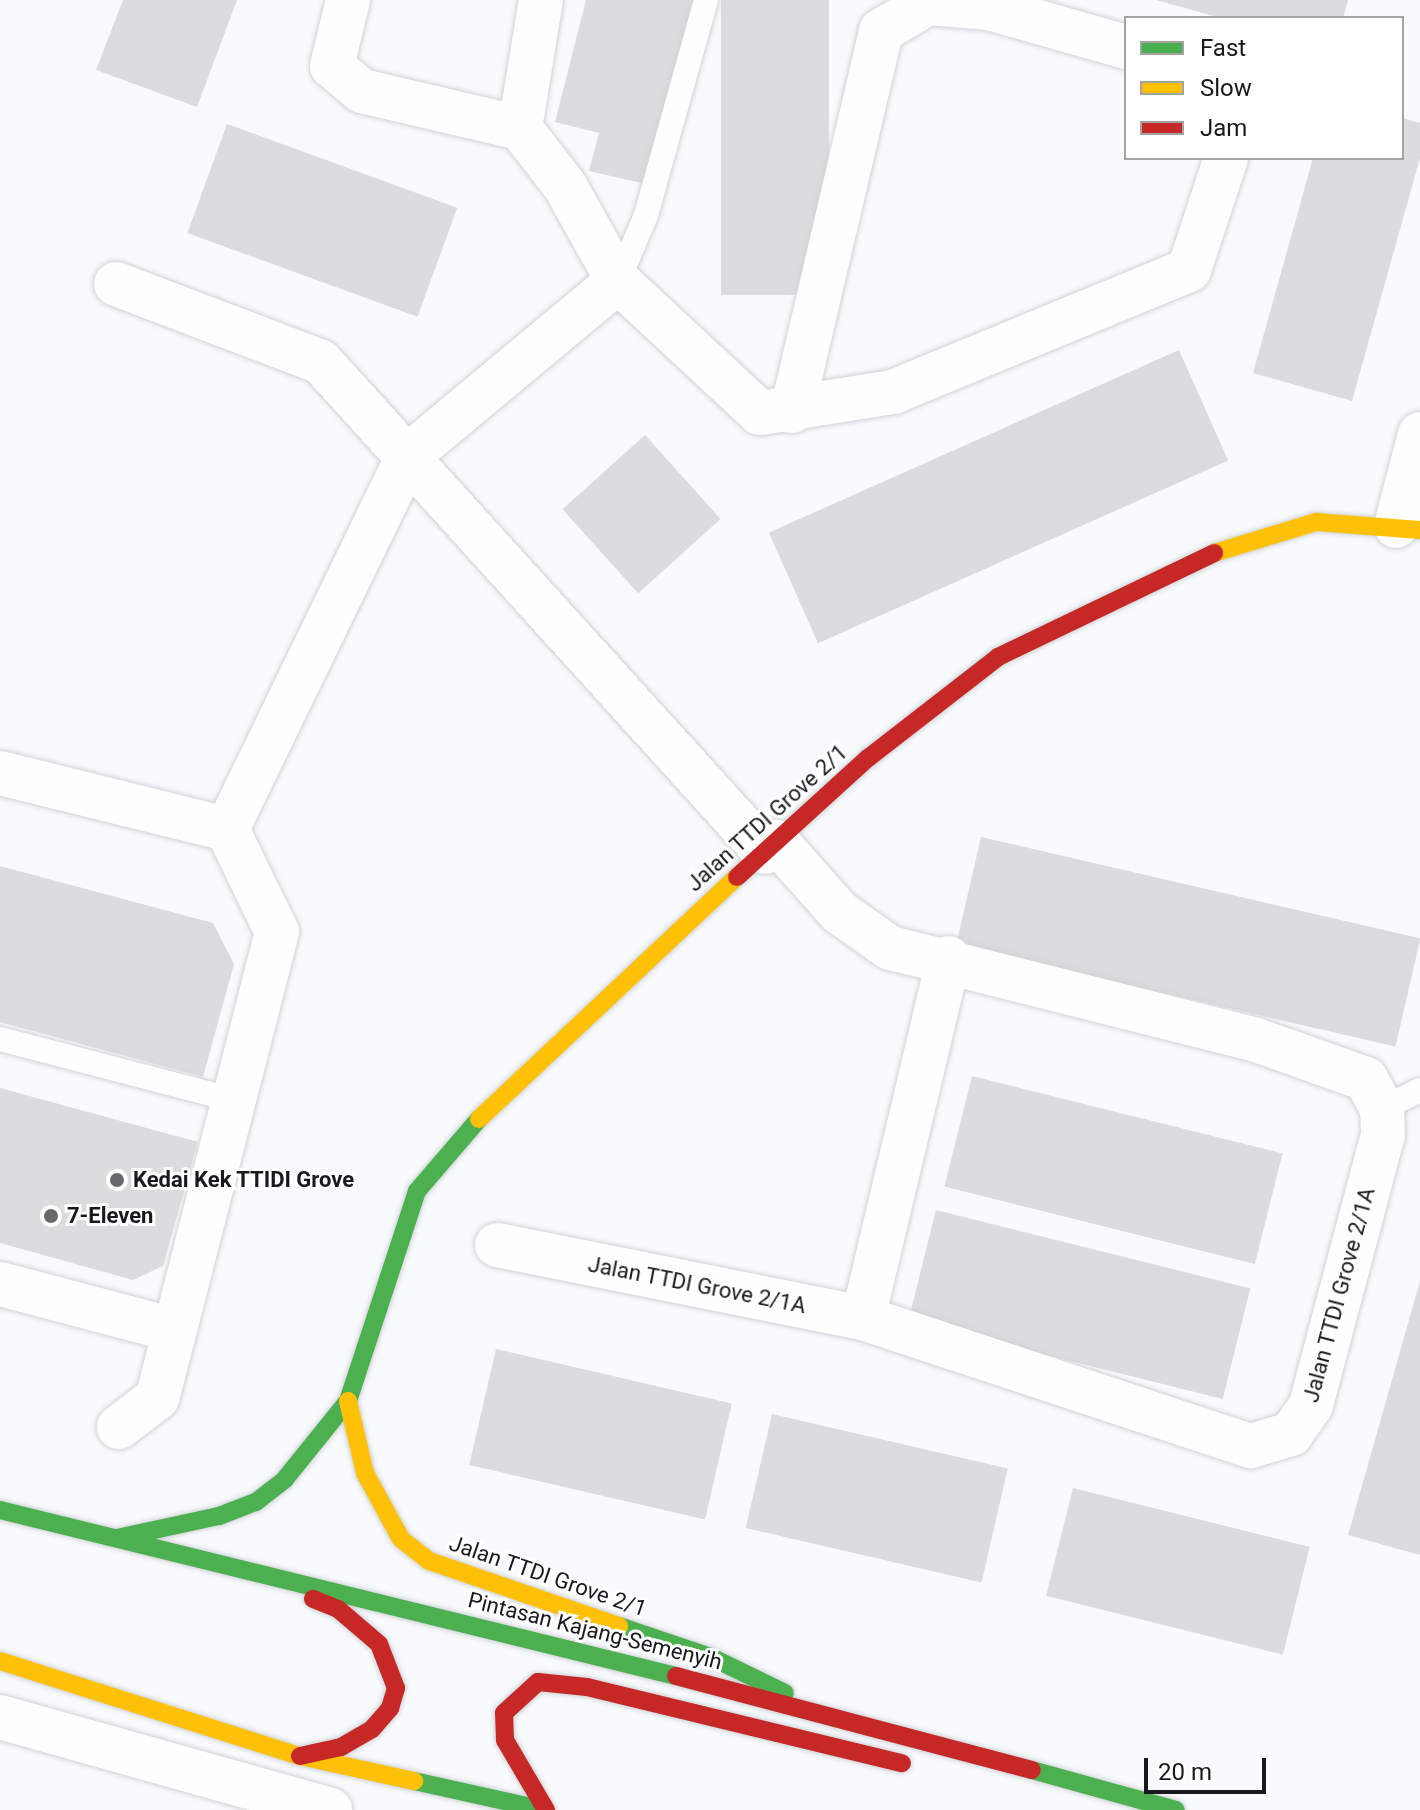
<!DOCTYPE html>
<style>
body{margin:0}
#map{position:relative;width:1420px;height:1810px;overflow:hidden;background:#f8fafd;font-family:Roboto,sans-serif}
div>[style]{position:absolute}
.building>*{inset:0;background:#dcdbdd;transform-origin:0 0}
.roads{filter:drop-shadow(0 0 2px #d0d3d6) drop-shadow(0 0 2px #d0d3d6)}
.lane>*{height:24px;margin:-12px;padding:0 12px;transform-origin:12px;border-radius:12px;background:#fefeff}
.street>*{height:44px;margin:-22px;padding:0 22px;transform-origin:22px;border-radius:22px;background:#fefeff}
.fast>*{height:18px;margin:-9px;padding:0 9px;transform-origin:9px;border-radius:9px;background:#4caf50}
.slow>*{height:18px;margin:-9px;padding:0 9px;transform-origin:9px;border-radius:9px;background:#ffc107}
.jam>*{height:18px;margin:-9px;padding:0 9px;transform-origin:9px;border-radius:9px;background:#c62828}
.dots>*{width:22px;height:22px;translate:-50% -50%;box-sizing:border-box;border:4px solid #fff;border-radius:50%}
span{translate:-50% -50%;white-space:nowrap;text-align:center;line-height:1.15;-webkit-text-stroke:6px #fff;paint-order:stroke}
.street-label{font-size:22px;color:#171a1d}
.poi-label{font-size:22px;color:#171a1d;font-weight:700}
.left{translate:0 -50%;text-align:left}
.legend{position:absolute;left:1124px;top:16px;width:280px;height:144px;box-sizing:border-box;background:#fff;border:2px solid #a2a3a5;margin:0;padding:10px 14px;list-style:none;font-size:24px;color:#171a1d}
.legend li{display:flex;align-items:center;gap:16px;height:40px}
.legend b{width:40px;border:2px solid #a2a3a5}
.scale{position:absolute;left:1144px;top:1758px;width:122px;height:36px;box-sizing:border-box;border:4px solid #171a1d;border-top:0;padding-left:10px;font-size:24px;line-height:28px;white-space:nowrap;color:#171a1d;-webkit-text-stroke:6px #fff;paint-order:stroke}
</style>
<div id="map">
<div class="building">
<i style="clip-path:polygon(123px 0,237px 0,197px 107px,96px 70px)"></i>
<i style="clip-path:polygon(586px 0,696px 0,650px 185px,589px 171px,599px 133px,555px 122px)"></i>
<i style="left:721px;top:0;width:108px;height:295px"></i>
<i style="clip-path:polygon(1156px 0,1348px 0,1343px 18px,1221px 18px)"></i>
<i style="clip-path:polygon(1402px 118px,1420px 123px,1420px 158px,1352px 401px,1253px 373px,1313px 158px,1402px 158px)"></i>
<i style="left:227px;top:124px;width:245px;height:116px;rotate:20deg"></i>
<i style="left:1179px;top:350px;width:121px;height:449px;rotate:66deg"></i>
<i style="left:645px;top:435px;width:113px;height:111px;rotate:48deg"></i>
<i style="left:981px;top:837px;width:451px;height:111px;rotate:13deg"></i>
<i style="clip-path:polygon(0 866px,213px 923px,234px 964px,203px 1077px,0 1022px)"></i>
<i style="left:972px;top:1076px;width:320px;height:114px;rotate:14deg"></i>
<i style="clip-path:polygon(0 1088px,198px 1142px,163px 1266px,133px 1280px,0 1243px)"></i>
<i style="left:936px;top:1210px;width:324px;height:114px;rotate:14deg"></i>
<i style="clip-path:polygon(1420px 1281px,1420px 1555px,1348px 1535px)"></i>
<i style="left:496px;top:1349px;width:242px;height:119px;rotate:13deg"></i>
<i style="left:772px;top:1414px;width:242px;height:117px;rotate:13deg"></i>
<i style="left:1073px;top:1488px;width:244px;height:111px;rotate:14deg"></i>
</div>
<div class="roads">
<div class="lane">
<i style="left:618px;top:281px;width:72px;rotate:-67deg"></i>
<i style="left:646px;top:215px;width:223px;rotate:-74.4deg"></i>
<i style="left:0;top:1039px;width:243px;rotate:14.6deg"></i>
<i style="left:1382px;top:1109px;width:42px;rotate:-26.6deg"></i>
</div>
<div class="street">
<i style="left:348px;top:0;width:68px;rotate:103.6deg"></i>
<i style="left:332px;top:66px;width:39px;rotate:40deg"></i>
<i style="left:362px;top:91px;width:162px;rotate:13.2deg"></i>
<i style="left:618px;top:281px;width:194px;rotate:42.9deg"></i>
<i style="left:760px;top:413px;width:135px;rotate:-9deg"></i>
<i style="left:893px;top:392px;width:320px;rotate:-22.4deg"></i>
<i style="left:1189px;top:270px;width:118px;rotate:-71.7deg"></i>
<i style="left:116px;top:284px;width:219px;rotate:20.8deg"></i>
<i style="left:321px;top:362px;width:661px;rotate:47.82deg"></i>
<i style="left:792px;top:411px;width:390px;rotate:-76.8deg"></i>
<i style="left:881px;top:31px;width:55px;rotate:-30.8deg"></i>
<i style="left:928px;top:3px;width:61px;rotate:4.7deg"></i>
<i style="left:989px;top:8px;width:142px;rotate:15.9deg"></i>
<i style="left:1396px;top:526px;width:95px;rotate:-75.4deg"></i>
<i style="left:0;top:773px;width:234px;rotate:13.9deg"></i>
<i style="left:227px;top:829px;width:114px;rotate:64.1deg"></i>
<i style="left:277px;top:932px;width:481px;rotate:104.4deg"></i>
<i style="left:157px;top:1398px;width:48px;rotate:142.7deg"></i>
<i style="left:227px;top:829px;width:415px;rotate:-64.1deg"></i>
<i style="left:408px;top:456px;width:273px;rotate:-39.8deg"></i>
<i style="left:618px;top:281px;width:109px;rotate:-119.2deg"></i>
<i style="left:565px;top:186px;width:73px;rotate:-127.8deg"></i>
<i style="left:520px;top:128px;width:130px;rotate:-80.7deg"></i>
<i style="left:497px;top:1245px;width:373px;rotate:11.3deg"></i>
<i style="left:863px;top:1318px;width:409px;rotate:18.3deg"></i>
<i style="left:1251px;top:1446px;width:42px;rotate:-16.7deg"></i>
<i style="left:1291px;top:1434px;width:35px;rotate:-55deg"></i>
<i style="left:1311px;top:1405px;width:279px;rotate:-75.1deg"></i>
<i style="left:1383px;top:1135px;width:26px;rotate:-92deg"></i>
<i style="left:1382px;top:1109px;width:34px;rotate:-118deg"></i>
<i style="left:1366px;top:1079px;width:120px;rotate:-160.5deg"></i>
<i style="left:1253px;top:1039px;width:374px;rotate:-165.9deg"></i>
<i style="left:890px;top:948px;width:62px;rotate:-144.8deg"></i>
<i style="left:839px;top:912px;width:94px;rotate:-131.5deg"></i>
<i style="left:0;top:1284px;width:176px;rotate:14.8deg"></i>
<i style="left:863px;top:1318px;width:370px;rotate:-76.6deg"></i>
<i style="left:0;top:1717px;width:343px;rotate:15.7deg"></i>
</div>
<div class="fast">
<i style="left:0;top:1510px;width:696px;rotate:13.8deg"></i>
<i style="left:117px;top:1538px;width:104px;rotate:-12.2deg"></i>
<i style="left:219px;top:1516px;width:40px;rotate:-21deg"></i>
<i style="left:256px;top:1502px;width:37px;rotate:-38deg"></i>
<i style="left:285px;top:1479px;width:100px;rotate:-51.1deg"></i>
<i style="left:348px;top:1401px;width:221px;rotate:-71.8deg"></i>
<i style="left:417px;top:1191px;width:95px;rotate:-49.3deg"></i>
<i style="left:619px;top:1626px;width:97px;rotate:18.6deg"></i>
<i style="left:711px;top:1657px;width:82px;rotate:25.9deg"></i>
<i style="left:1032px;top:1770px;width:149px;rotate:15.5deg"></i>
<i style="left:414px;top:1781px;width:134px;rotate:12.5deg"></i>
</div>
<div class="slow">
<i style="left:1214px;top:553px;width:107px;rotate:-16.9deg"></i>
<i style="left:1316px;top:522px;width:104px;rotate:4.4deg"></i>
<i style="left:479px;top:1119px;width:354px;rotate:-43.2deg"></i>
<i style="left:348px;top:1401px;width:74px;rotate:76.7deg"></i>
<i style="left:365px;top:1473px;width:75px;rotate:61.4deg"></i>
<i style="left:401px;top:1539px;width:36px;rotate:38deg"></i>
<i style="left:429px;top:1561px;width:201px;rotate:18.9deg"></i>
<i style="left:0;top:1661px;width:315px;rotate:17.6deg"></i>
<i style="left:300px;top:1756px;width:117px;rotate:12.4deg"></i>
</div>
<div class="jam">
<i style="left:737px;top:877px;width:177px;rotate:-42.3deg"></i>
<i style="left:868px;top:758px;width:165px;rotate:-37.8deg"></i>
<i style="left:998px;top:657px;width:240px;rotate:-25.7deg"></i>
<i style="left:676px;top:1676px;width:368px;rotate:14.8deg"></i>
<i style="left:300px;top:1756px;width:42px;rotate:-12.4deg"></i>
<i style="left:341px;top:1747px;width:36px;rotate:-30deg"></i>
<i style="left:372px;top:1729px;width:28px;rotate:-49deg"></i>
<i style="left:390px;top:1708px;width:21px;rotate:-73deg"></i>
<i style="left:396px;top:1688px;width:47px;rotate:-111.1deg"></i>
<i style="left:379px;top:1644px;width:54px;rotate:-139.5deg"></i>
<i style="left:338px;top:1609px;width:27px;rotate:-158deg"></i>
<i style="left:546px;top:1810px;width:81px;rotate:-120.4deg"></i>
<i style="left:505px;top:1740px;width:27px;rotate:-92deg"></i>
<i style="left:504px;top:1713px;width:46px;rotate:-42.4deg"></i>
<i style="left:538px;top:1682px;width:49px;rotate:5.8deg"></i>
<i style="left:587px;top:1687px;width:324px;rotate:13.6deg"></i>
</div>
</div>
<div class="dots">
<i style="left:117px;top:1180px;background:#66686b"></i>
<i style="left:51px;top:1216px;background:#66686b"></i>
</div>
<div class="street-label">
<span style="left:767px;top:818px;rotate:-42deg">Jalan TTDI Grove 2/1</span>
<span style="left:697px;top:1285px;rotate:11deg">Jalan TTDI Grove 2/1A</span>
<span style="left:1339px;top:1295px;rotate:-75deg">Jalan TTDI Grove 2/1A</span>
<span style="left:548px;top:1576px;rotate:19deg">Jalan TTDI Grove 2/1</span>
<span style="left:595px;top:1631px;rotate:14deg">Pintasan Kajang-Semenyih</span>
</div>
<div class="poi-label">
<span class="left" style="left:133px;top:1180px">Kedai Kek TTIDI Grove</span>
<span class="left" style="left:67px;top:1216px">7-Eleven</span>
</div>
<ul class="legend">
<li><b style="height:10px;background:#4caf50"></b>Fast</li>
<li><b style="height:10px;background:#ffc107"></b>Slow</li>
<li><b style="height:10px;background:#c62828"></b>Jam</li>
</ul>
<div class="scale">20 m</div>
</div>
